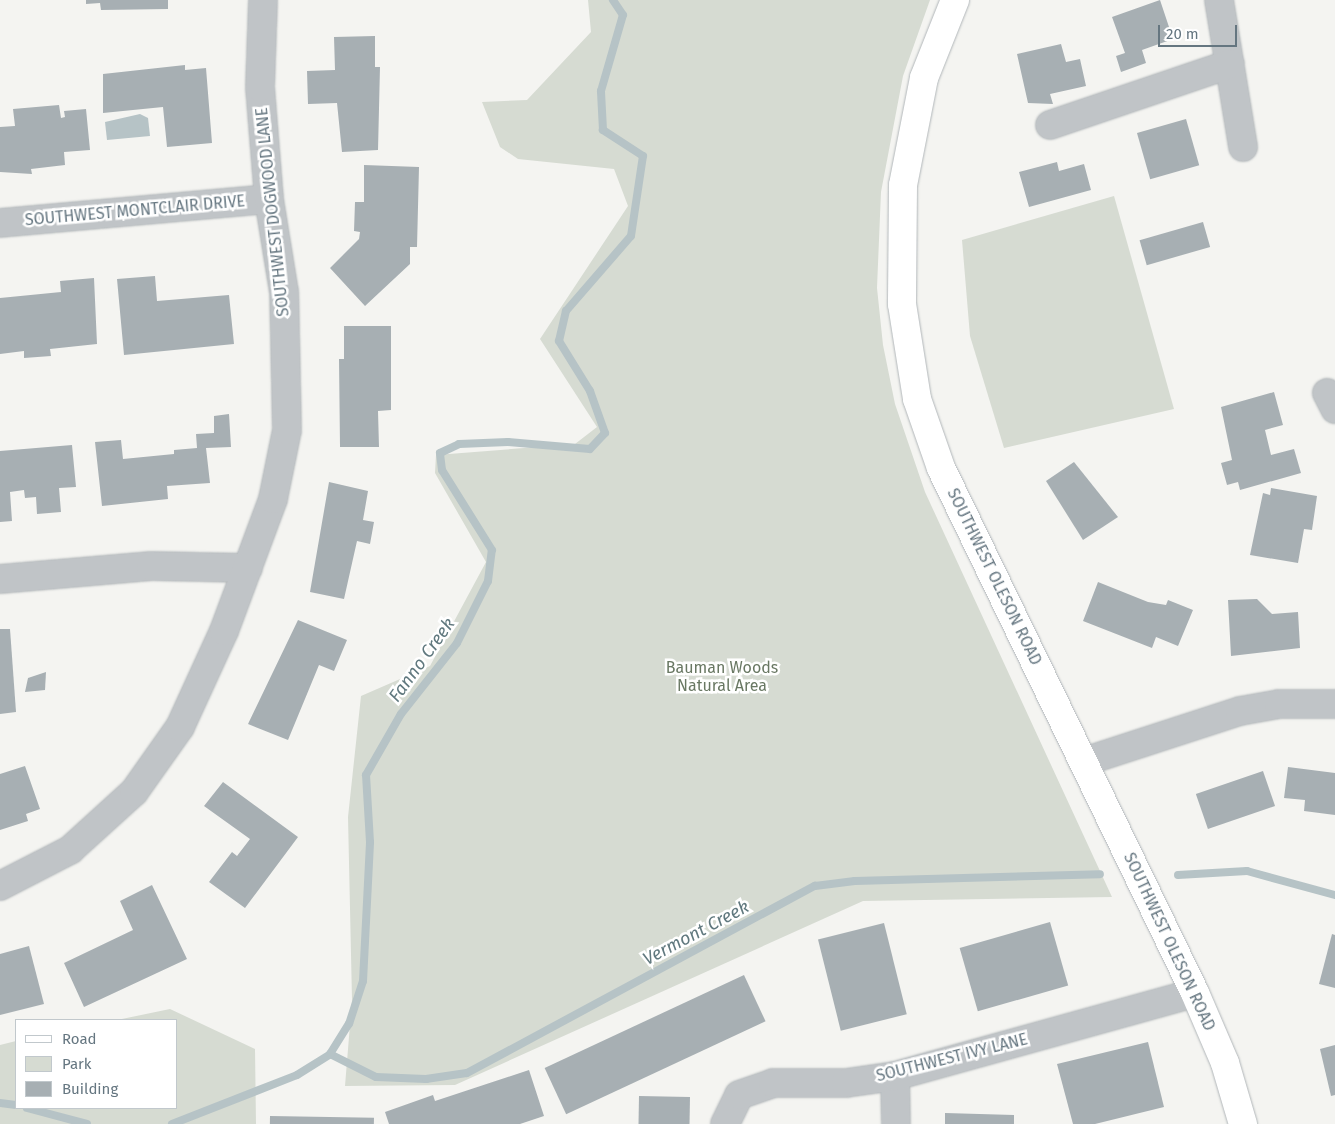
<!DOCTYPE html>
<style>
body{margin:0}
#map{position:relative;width:1335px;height:1124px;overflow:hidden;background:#f4f4f1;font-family:"Fira Sans",sans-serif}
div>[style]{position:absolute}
.green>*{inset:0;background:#d6dbd2}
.water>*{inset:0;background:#b6c3c6}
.stream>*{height:8px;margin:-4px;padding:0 4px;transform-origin:4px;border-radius:4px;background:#b6c3c6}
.building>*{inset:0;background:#a7afb3;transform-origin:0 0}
.roads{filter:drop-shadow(0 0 1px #b1b6b9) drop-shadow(0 0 1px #b1b6b9)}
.minor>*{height:28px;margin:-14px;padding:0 14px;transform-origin:14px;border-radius:14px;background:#c0c4c7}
.major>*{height:28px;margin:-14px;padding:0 14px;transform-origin:14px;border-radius:14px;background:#fff}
span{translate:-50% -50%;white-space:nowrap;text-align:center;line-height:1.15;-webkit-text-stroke:5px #fff;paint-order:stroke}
.street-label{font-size:16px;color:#657680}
.park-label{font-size:16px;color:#697863}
.water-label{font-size:18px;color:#60787e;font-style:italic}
.legend{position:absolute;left:15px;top:1019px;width:162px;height:90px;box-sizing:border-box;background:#fff;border:1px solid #c1c8cc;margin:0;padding:6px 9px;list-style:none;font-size:15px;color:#657680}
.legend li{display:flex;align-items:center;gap:10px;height:25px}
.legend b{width:25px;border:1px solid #c1c8cc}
.scale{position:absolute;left:1158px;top:25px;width:79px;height:22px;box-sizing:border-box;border:2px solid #657680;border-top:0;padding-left:6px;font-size:15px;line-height:18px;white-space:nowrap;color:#657680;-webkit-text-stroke:4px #fff;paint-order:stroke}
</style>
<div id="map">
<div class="green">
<i style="clip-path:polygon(588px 0,930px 0,903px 76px,881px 192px,877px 288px,883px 345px,895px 404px,925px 492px,1112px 897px,863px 901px,455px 1085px,345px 1086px,352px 1000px,348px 817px,361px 696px,430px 666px,486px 562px,435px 473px,436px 455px,575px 444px,597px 427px,540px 339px,628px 206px,614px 169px,518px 159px,500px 147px,482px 102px,527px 100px,591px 32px)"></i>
<i style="clip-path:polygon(1114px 196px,1174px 409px,1004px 448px,970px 336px,962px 240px)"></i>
<i style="clip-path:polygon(170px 1009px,255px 1049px,256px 1124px,0 1124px,0 1045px,16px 1041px,16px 1108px,176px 1108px,176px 1020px,117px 1020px)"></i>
</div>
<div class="water">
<i style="clip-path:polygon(140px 114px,148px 118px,150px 136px,107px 140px,105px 122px)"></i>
</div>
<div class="stream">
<i style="left:1178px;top:875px;width:69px;rotate:-3.3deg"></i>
<i style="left:1247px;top:871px;width:91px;rotate:15.3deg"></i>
<i style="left:330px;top:1054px;width:51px;rotate:26.6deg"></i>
<i style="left:376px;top:1077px;width:50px;rotate:2.3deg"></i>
<i style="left:426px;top:1079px;width:41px;rotate:-8.3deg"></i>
<i style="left:467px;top:1073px;width:395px;rotate:-28.3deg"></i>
<i style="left:815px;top:886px;width:40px;rotate:-7.1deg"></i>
<i style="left:855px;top:881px;width:245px;rotate:-1.6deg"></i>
<i style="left:0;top:1103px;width:16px;rotate:7deg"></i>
<i style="left:27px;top:1108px;width:62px;rotate:14.9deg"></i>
<i style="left:172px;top:1124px;width:134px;rotate:-21.4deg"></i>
<i style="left:297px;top:1075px;width:39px;rotate:-32deg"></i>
<i style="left:330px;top:1054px;width:36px;rotate:-58deg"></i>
<i style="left:349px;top:1024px;width:45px;rotate:-72deg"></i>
<i style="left:363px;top:981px;width:139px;rotate:-87.1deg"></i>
<i style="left:370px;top:842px;width:67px;rotate:-93.4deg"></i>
<i style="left:366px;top:775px;width:70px;rotate:-60.2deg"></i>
<i style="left:401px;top:714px;width:90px;rotate:-51.7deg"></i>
<i style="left:457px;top:643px;width:69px;rotate:-63.4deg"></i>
<i style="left:488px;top:581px;width:31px;rotate:-83deg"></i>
<i style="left:492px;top:550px;width:94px;rotate:-122deg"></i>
<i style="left:442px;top:470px;width:17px;rotate:-97deg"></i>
<i style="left:440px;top:453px;width:21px;rotate:-25deg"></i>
<i style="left:459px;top:444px;width:49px;rotate:-2.3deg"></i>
<i style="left:508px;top:442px;width:82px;rotate:4.9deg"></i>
<i style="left:590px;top:449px;width:22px;rotate:-47deg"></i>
<i style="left:605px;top:433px;width:45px;rotate:-109.7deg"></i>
<i style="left:590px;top:391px;width:59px;rotate:-121.8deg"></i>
<i style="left:559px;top:341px;width:31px;rotate:-77deg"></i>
<i style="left:566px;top:311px;width:99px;rotate:-49.1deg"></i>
<i style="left:631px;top:236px;width:81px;rotate:-81.5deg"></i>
<i style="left:643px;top:156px;width:48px;rotate:-147deg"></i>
<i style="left:603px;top:130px;width:39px;rotate:-93deg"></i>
<i style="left:601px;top:91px;width:79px;rotate:-73.9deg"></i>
<i style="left:623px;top:15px;width:18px;rotate:-124deg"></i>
</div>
<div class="building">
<i style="clip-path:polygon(86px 0,168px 0,168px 9px,101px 10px,100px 3px,86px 4px)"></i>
<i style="clip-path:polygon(1160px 0,1173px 39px,1142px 50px,1146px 63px,1121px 72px,1116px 56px,1125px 53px,1112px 17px)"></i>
<i style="clip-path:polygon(375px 36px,375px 67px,380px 67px,378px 150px,342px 152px,337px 103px,308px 104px,307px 71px,335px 70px,334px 37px)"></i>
<i style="clip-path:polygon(1061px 44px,1066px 62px,1080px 59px,1086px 86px,1050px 94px,1053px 104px,1028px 103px,1017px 54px)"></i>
<i style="clip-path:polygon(185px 65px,185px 70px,206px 68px,212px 143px,167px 147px,163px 107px,103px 113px,103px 74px)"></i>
<i style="clip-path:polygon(59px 105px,61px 118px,65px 117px,64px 111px,86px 109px,90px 150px,64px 152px,65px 165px,31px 169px,32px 174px,0 172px,0 127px,15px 126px,13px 109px)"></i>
<i style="left:1186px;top:119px;width:48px;height:51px;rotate:74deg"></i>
<i style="clip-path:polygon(1057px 162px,1059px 171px,1084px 164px,1091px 190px,1029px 207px,1019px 172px)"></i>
<i style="clip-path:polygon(364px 165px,419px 167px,417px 247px,410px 247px,410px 264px,365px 306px,330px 268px,359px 239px,360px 232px,354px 231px,355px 202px,364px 202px)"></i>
<i style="left:1203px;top:222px;width:26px;height:66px;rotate:74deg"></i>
<i style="clip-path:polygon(155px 276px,157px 301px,229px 295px,234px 344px,124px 355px,117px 279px)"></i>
<i style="clip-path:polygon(94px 278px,97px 344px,50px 349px,51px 356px,24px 358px,24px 351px,0 354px,0 298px,61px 292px,60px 281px)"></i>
<i style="clip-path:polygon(344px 326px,391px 326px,391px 410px,378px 411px,379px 447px,340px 447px,339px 359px,344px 359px)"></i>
<i style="clip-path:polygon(1274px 392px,1283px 425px,1265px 430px,1271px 455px,1294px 449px,1301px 473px,1240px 490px,1238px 482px,1227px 485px,1221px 463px,1232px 460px,1221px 407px)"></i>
<i style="clip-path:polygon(229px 414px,231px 447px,206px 448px,210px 483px,167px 486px,168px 499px,102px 506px,95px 442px,121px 440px,123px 459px,174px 454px,174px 450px,197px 448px,196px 434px,214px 433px,214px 416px)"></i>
<i style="clip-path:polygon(72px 445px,76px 487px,59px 488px,61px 512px,37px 514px,36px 497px,25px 498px,24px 490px,10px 492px,12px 521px,0 522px,0 451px)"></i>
<i style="clip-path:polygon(1074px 462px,1118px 517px,1083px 540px,1046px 481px)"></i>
<i style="clip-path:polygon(329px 482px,368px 491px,363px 520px,374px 522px,370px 544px,357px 541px,344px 599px,310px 592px)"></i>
<i style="clip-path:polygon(1271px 488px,1317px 496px,1312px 530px,1304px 529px,1298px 563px,1250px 555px,1263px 493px,1270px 495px)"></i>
<i style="clip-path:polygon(1098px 582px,1148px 602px,1166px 605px,1168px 600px,1193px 610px,1178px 646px,1156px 637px,1152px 648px,1083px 621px)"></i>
<i style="clip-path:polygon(1257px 599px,1272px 614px,1298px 612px,1300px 648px,1231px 656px,1228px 600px)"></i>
<i style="clip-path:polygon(298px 620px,347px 640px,334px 671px,319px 665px,288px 740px,248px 724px)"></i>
<i style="clip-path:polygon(0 629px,10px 629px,16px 712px,0 714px)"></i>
<i style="clip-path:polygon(46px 672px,45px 690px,25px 692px,28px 678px)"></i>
<i style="clip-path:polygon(25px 766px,40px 809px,26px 814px,28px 821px,0 830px,0 774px)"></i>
<i style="clip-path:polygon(1288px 767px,1335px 773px,1335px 815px,1304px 811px,1305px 800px,1284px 798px)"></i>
<i style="left:1263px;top:771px;width:37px;height:71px;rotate:71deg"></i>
<i style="clip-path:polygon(223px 782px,298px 837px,245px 908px,209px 882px,232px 852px,237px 856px,250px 839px,204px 806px)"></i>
<i style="clip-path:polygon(152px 885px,187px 959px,84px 1007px,64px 963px,133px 930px,120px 901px)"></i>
<i style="left:1050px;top:922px;width:66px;height:94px;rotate:74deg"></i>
<i style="left:884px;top:923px;width:94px;height:68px;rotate:76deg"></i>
<i style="clip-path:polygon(1332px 934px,1335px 935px,1335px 988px,1319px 984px)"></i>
<i style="clip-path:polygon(29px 946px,44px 1004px,0 1015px,0 954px)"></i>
<i style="left:744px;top:975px;width:51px;height:220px;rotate:65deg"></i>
<i style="clip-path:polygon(1148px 1042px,1164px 1107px,1095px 1124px,1073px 1124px,1057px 1064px)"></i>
<i style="clip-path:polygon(1335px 1045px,1335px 1095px,1331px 1096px,1320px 1049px)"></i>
<i style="clip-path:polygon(529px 1070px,544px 1116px,520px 1124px,389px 1124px,385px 1112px,433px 1095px,435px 1101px)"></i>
<i style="left:639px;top:1096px;width:51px;height:28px;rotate:1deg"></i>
<i style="clip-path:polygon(945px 1113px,1014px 1115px,1014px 1124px,945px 1124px)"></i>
<i style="left:270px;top:1116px;width:104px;height:8px;rotate:1deg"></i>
</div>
<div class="roads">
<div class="minor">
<i style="left:1219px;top:0;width:149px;rotate:80.7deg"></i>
<i style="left:1050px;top:125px;width:190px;rotate:-18.7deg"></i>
<i style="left:0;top:223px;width:270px;rotate:-5.1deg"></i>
<i style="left:1327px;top:393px;width:18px;rotate:63deg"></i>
<i style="left:0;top:579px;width:152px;rotate:-4.9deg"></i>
<i style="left:151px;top:566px;width:97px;rotate:1.2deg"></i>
<i style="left:1083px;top:762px;width:165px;rotate:-18deg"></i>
<i style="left:1240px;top:711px;width:40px;rotate:-10deg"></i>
<i style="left:1279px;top:704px;width:56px"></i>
<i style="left:0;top:886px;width:79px;rotate:-27.2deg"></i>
<i style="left:70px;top:850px;width:86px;rotate:-42.2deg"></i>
<i style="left:134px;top:792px;width:80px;rotate:-54.7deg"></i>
<i style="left:180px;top:727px;width:106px;rotate:-65.4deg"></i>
<i style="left:224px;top:631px;width:141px;rotate:-69.6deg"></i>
<i style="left:273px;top:499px;width:70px;rotate:-78.5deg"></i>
<i style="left:287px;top:430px;width:138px;rotate:-91.2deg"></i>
<i style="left:284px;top:292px;width:94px;rotate:-99.2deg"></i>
<i style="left:269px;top:199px;width:112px;rotate:-94.6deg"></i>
<i style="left:260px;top:87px;width:87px;rotate:-88deg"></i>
<i style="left:895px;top:1076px;width:48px;rotate:88.8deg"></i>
<i style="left:725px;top:1124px;width:32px;rotate:-64deg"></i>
<i style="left:739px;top:1095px;width:36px;rotate:-19deg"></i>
<i style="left:773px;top:1083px;width:73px"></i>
<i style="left:846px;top:1083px;width:49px;rotate:-8.1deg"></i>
<i style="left:895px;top:1076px;width:311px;rotate:-15.5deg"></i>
</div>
<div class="major">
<i style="left:955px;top:0;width:84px;rotate:111.7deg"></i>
<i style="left:924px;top:78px;width:109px;rotate:101.1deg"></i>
<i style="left:903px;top:185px;width:119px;rotate:90.5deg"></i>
<i style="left:902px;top:304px;width:96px;rotate:81deg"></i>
<i style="left:917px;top:399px;width:73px;rotate:70.8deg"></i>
<i style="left:941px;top:468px;width:583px;rotate:64.18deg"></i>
<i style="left:1195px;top:993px;width:76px;rotate:66.8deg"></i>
<i style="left:1225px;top:1063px;width:64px;rotate:73.6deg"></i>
</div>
</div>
<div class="street-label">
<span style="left:135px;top:211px;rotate:-5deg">SOUTHWEST MONTCLAIR DRIVE</span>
<span style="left:273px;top:212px;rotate:-96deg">SOUTHWEST DOGWOOD LANE</span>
<span style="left:994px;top:577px;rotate:64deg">SOUTHWEST OLESON ROAD</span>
<span style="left:1169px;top:942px;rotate:65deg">SOUTHWEST OLESON ROAD</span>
<span style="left:952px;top:1058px;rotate:-14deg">SOUTHWEST IVY LANE</span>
</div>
<div class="park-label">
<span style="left:722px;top:677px">Bauman Woods<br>Natural Area</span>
</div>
<div class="water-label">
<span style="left:422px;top:660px;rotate:-54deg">Fanno Creek</span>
<span style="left:696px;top:933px;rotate:-28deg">Vermont Creek</span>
</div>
<ul class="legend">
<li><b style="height:6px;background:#fff"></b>Road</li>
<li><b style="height:14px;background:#d6dbd2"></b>Park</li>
<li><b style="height:14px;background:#a7afb3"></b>Building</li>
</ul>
<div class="scale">20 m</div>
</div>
